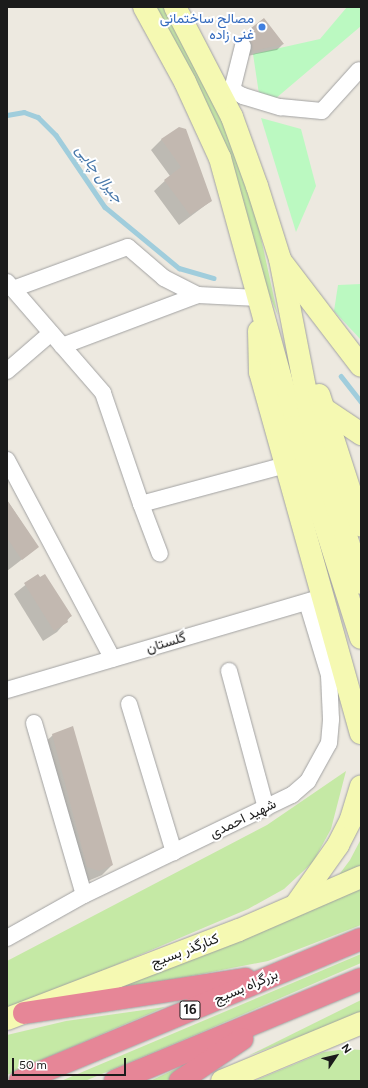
<!DOCTYPE html>
<meta charset="utf-8">
<style>
body{margin:0}
#map{position:relative;width:368px;height:1088px;overflow:hidden;background:#ede9e0;font-family:Figtree,Vazirmatn,sans-serif}
div>[style]{position:absolute}
.grass>*{inset:0;background:#c5e9a5}
.park>*{inset:0;background:#bbf9c1}
.shadow>*{inset:0;background:#0003}
.stream>*{height:4.5px;margin:-2.25px;padding:0 2.25px;transform-origin:2.25px;border-radius:2.25px;background:#a0cddc}
.building>*{inset:0;background:#c2b8b0}
.roads{filter:drop-shadow(0 0 1px #a2a2a2) drop-shadow(0 0 1px #a2a2a2)}
.street>*{height:16px;margin:-8px;padding:0 8px;transform-origin:8px;border-radius:8px;background:#fff}
.secondary>*{height:22px;margin:-11px;padding:0 11px;transform-origin:11px;border-radius:11px;background:#f5f9b2}
.highway>*{height:22px;margin:-11px;padding:0 11px;transform-origin:11px;border-radius:11px;background:#e68697}
.dots>*{width:11px;height:11px;translate:-50% -50%;box-sizing:border-box;border:2px solid #fff;border-radius:50%}
span{translate:-50% -50%;white-space:nowrap;text-align:center;line-height:1.15;-webkit-text-stroke:4px #fff;paint-order:stroke}
.shield-label span{padding:1px 3px;background:#fff;border:1px solid;border-radius:3px;-webkit-text-stroke-width:0}
.shield-label{font-size:13px;color:#1b1b1b;font-weight:700}
.shop-label{font-size:14px;color:#366cbe}
.right{translate:-100% -50%;text-align:right}
.street-label{font-size:14px;color:#1b1b1b}
.water-label{font-size:15px;color:#4878aa;font-style:italic}
.frame{position:absolute;inset:0;border:8px solid #1b1b1b;pointer-events:none}
.north{position:absolute;left:316px;top:1036px;width:40px;height:40px;-webkit-text-stroke:3px #fff;paint-order:stroke;rotate:55deg;font-size:11px;font-weight:700;line-height:16px;text-align:center;color:#1b1b1b}
.north::after{content:'';display:block;margin:auto;width:14px;height:18px;background:#1b1b1b;clip-path:polygon(50% 0,100% 100%,50% 72%,0 100%)}
.scale{position:absolute;left:12px;top:1058px;width:114px;height:18px;box-sizing:border-box;border:2px solid #1b1b1b;border-top:0;padding-left:5px;font-size:12px;line-height:14px;white-space:nowrap;color:#1b1b1b;-webkit-text-stroke:3px #fff;paint-order:stroke}
</style>
<div id="map">
<div class="grass">
<i style="clip-path:polygon(153px 7px,165px 7px,214px 99px,256px 215px,278px 316px)"></i>
<i style="clip-path:polygon(346px 771px,331px 829px,313px 862px,284px 889px,248px 909px,17px 1007px,7px 1007px,7px 961px,267px 825px)"></i>
<i style="clip-path:polygon(361px 839px,361px 867px,338px 876px,350px 860px)"></i>
<i style="clip-path:polygon(361px 887px,361px 925px,268px 961px,105px 993px)"></i>
<i style="clip-path:polygon(361px 954px,361px 963px,200px 1033px,85px 1081px,61px 1081px)"></i>
<i style="clip-path:polygon(361px 1000px,361px 1013px,248px 1056px)"></i>
<i style="clip-path:polygon(165px 1007px,7px 1075px,7px 1035px,66px 1021px)"></i>
<i style="clip-path:polygon(347px 1049px,361px 1050px,361px 1081px,254px 1081px,324px 1052px)"></i>
<i style="clip-path:polygon(195px 1060px,167px 1081px,150px 1081px)"></i>
</div>
<div class="park">
<i style="clip-path:polygon(347px 7px,361px 7px,361px 26px,275px 99px,259px 94px,253px 54px,320px 39px)"></i>
<i style="clip-path:polygon(261px 118px,301px 129px,316px 186px,296px 232px)"></i>
<i style="clip-path:polygon(361px 284px,361px 340px,334px 311px,338px 285px)"></i>
</div>
<div class="shadow">
<i style="clip-path:polygon(264px 20px,283px 44px,277px 50px,247px 56px,237px 41px)"></i>
<i style="clip-path:polygon(162px 139px,211px 201px,179px 225px,154px 191px,170px 176px,151px 150px)"></i>
<i style="clip-path:polygon(7px 500px,38px 547px,7px 571px)"></i>
<i style="clip-path:polygon(38px 575px,71px 616px,57px 632px,43px 641px,14px 594px)"></i>
<i style="clip-path:polygon(53px 735px,112px 865px,102px 875px,88px 881px,77px 877px,42px 745px)"></i>
</div>
<div class="stream">
<i style="left:7px;top:115px;width:17px;rotate:-10deg"></i>
<i style="left:24px;top:112px;width:15px;rotate:20deg"></i>
<i style="left:38px;top:117px;width:25px;rotate:45deg"></i>
<i style="left:56px;top:135px;width:87px;rotate:55.8deg"></i>
<i style="left:105px;top:207px;width:96px;rotate:39.5deg"></i>
<i style="left:179px;top:268px;width:36px;rotate:16deg"></i>
<i style="left:341px;top:376px;width:33px;rotate:52deg"></i>
</div>
<div class="building">
<i style="clip-path:polygon(264px 18px,284px 44px,253px 51px,250px 39px,242px 35px)"></i>
<i style="clip-path:polygon(179px 127px,186px 129px,212px 201px,190px 215px,164px 180px,181px 167px,161px 139px)"></i>
<i style="clip-path:polygon(7px 500px,39px 547px,22px 560px,7px 538px)"></i>
<i style="clip-path:polygon(38px 574px,40px 577px,45px 574px,72px 616px,67px 619px,68px 622px,54px 631px,24px 583px)"></i>
<i style="clip-path:polygon(73px 726px,113px 865px,99px 871px,87px 867px,52px 734px)"></i>
</div>
<div class="roads">
<div class="street">
<i style="left:232px;top:90px;width:45px;rotate:-76deg"></i>
<i style="left:221px;top:96px;width:13px;rotate:-29deg"></i>
<i style="left:232px;top:90px;width:13px;rotate:29deg"></i>
<i style="left:243px;top:96px;width:39px;rotate:17deg"></i>
<i style="left:280px;top:107px;width:42px;rotate:5.4deg"></i>
<i style="left:322px;top:111px;width:55px;rotate:-47.9deg"></i>
<i style="left:7px;top:282px;width:147px;rotate:49.1deg"></i>
<i style="left:103px;top:393px;width:117px;rotate:71.1deg"></i>
<i style="left:141px;top:504px;width:150px;rotate:-15.1deg"></i>
<i style="left:13px;top:289px;width:122px;rotate:-20.1deg"></i>
<i style="left:128px;top:247px;width:48px;rotate:40.7deg"></i>
<i style="left:164px;top:278px;width:38px;rotate:27deg"></i>
<i style="left:198px;top:295px;width:60px;rotate:2.9deg"></i>
<i style="left:62px;top:346px;width:145px;rotate:-20.6deg"></i>
<i style="left:7px;top:371px;width:58px;rotate:-40.8deg"></i>
<i style="left:7px;top:460px;width:225px;rotate:62deg"></i>
<i style="left:141px;top:504px;width:53px;rotate:69.2deg"></i>
<i style="left:229px;top:671px;width:142px;rotate:74.9deg"></i>
<i style="left:7px;top:690px;width:323px;rotate:-16.4deg"></i>
<i style="left:129px;top:704px;width:155px;rotate:73.1deg"></i>
<i style="left:34px;top:723px;width:179px;rotate:73.8deg"></i>
<i style="left:7px;top:938px;width:88px;rotate:-29.2deg"></i>
<i style="left:84px;top:895px;width:231px;rotate:-25.7deg"></i>
<i style="left:292px;top:795px;width:21px;rotate:-41deg"></i>
<i style="left:308px;top:781px;width:43px;rotate:-61.1deg"></i>
<i style="left:329px;top:743px;width:24px;rotate:-85deg"></i>
<i style="left:331px;top:719px;width:44px;rotate:-92.6deg"></i>
<i style="left:329px;top:675px;width:76px;rotate:-106.8deg"></i>
</div>
<div class="secondary">
<i style="left:144px;top:7px;width:85px;rotate:61.3deg"></i>
<i style="left:185px;top:82px;width:84px;rotate:65.3deg"></i>
<i style="left:220px;top:158px;width:279px;rotate:74.6deg"></i>
<i style="left:294px;top:427px;width:221px;rotate:72.4deg"></i>
<i style="left:175px;top:7px;width:124px;rotate:62.6deg"></i>
<i style="left:232px;top:117px;width:73px;rotate:70.1deg"></i>
<i style="left:257px;top:186px;width:77px;rotate:72.5deg"></i>
<i style="left:280px;top:259px;width:178px;rotate:79deg"></i>
<i style="left:314px;top:434px;width:156px;rotate:72.5deg"></i>
<i style="left:283px;top:264px;width:128px;rotate:52.6deg"></i>
<i style="left:259px;top:331px;width:41px;rotate:88.6deg"></i>
<i style="left:260px;top:372px;width:375px;rotate:74.4deg"></i>
<i style="left:319px;top:395px;width:137px;rotate:72.1deg"></i>
<i style="left:324px;top:409px;width:45px;rotate:34deg"></i>
<i style="left:297px;top:903px;width:71px;rotate:-54.7deg"></i>
<i style="left:338px;top:845px;width:29px;rotate:-63deg"></i>
<i style="left:351px;top:819px;width:34px;rotate:-73deg"></i>
<i style="left:7px;top:1019px;width:248px;rotate:-21deg"></i>
<i style="left:239px;top:930px;width:133px;rotate:-23.5deg"></i>
<i style="left:222px;top:1081px;width:151px;rotate:-22.6deg"></i>
</div>
<div class="highway">
<i style="left:24px;top:1013px;width:224px;rotate:-8.7deg"></i>
<i style="left:20px;top:1081px;width:369px;rotate:-22.6deg"></i>
<i style="left:115px;top:1081px;width:266px;rotate:-22.5deg"></i>
<i style="left:180px;top:1081px;width:75px;rotate:-34.1deg"></i>
</div>
</div>
<div class="dots">
<i style="left:262px;top:27px;background:#3f7fe0"></i>
</div>
<div class="shield-label">
<span style="left:190px;top:1010px">16</span>
</div>
<div class="shop-label">
<span class="right" style="left:254px;top:27px">مصالح ساختمانی<br>غنی زاده</span>
</div>
<div class="street-label">
<span style="left:166px;top:643px;rotate:-17deg">گلستان</span>
<span style="left:243px;top:819px;rotate:-26deg">شهید احمدی</span>
<span style="left:185px;top:951px;rotate:-21deg">کنارگذر بسیج</span>
<span style="left:246px;top:987px;rotate:-23deg">بزرگراه بسیج</span>
</div>
<div class="water-label">
<span style="left:99px;top:174px;rotate:53deg">جیرال چایی</span>
</div>
<div class="frame"></div>
<div class="north">N</div>
<div class="scale">50 m</div>
</div>
